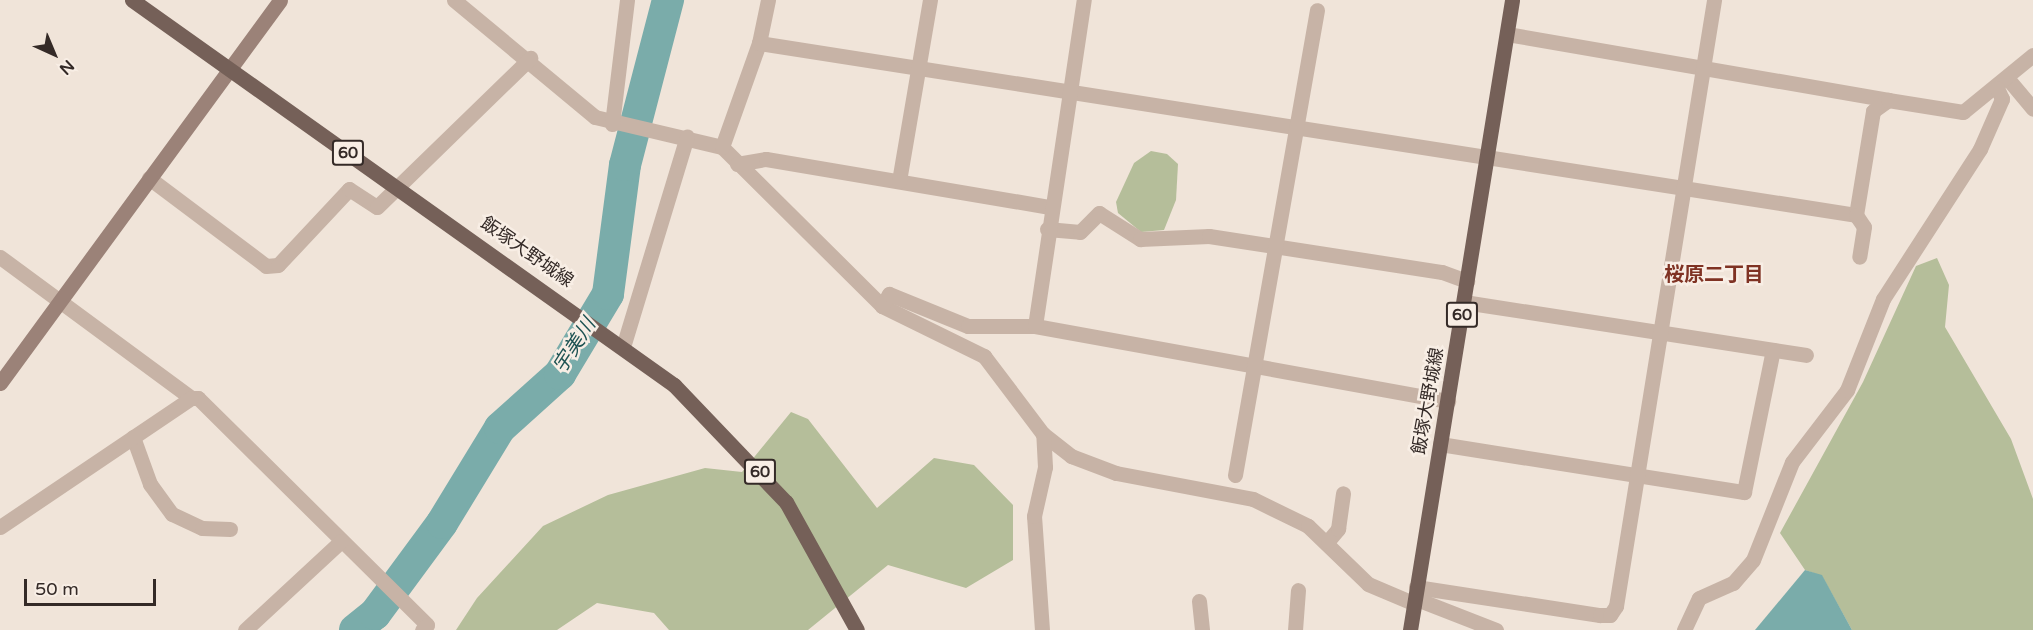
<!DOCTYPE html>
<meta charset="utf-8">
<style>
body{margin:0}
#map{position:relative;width:2033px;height:630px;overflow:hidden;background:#f0e4d9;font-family:"Varela Round","Noto Sans JP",sans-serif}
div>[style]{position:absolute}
.green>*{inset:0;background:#b5be9a}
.water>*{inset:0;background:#7aacaa}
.river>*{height:32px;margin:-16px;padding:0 16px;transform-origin:16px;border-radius:16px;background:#7aacaa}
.street>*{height:15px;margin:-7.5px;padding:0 7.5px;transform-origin:7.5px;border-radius:7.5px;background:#c7b3a6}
.secondary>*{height:15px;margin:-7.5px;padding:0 7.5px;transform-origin:7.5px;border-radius:7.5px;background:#9b8278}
.primary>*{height:15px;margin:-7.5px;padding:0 7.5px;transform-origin:7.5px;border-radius:7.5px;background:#756058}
span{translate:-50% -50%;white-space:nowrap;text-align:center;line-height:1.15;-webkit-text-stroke:5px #f8eee5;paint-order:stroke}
.shield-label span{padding:2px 4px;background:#f8eee5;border:2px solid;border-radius:4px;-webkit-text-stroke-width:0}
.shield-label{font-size:16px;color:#342a27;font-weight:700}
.street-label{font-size:18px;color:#342a27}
.neighbourhood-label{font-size:20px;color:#7f3223;font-weight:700}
.water-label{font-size:20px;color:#1e5353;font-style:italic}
.north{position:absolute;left:24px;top:24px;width:60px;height:60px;-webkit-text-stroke:4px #f8eee5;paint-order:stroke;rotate:136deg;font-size:16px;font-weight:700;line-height:24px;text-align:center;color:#342a27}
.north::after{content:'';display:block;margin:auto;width:21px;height:27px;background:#342a27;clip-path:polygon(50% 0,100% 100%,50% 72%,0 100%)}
.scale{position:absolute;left:24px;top:579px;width:132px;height:27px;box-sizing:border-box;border:3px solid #342a27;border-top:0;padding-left:8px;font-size:18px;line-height:21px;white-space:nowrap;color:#342a27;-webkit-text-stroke:4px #f8eee5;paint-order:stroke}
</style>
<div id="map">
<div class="green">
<i style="clip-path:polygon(1151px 151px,1167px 154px,1178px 164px,1176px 200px,1164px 230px,1141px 232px,1118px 213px,1116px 202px,1134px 163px)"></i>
<i style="clip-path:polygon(1937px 258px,1949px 285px,1945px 327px,2011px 439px,2033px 499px,2033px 630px,1852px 630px,1822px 576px,1805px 570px,1780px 533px,1863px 382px,1916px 266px)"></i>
<i style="clip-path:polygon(791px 412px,808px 419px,877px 508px,934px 458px,974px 465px,1013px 505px,1013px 560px,966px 588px,888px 565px,808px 630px,669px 630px,654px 613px,597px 603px,557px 630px,456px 630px,477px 598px,543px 526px,608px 495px,705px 468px,742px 472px)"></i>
</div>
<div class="water">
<i style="clip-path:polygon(1805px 570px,1822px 575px,1852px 630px,1755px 630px)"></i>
</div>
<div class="river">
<i style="left:355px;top:630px;width:26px;rotate:-39deg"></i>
<i style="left:375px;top:614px;width:113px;rotate:-53.6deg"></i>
<i style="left:442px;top:523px;width:111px;rotate:-58.6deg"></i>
<i style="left:500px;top:428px;width:81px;rotate:-42deg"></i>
<i style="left:560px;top:374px;width:93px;rotate:-59deg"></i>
<i style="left:608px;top:294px;width:130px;rotate:-82.5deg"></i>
<i style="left:625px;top:165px;width:171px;rotate:-75.4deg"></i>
</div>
<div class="street">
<i style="left:454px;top:0;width:183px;rotate:39.7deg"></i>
<i style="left:595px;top:117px;width:130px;rotate:13.3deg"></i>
<i style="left:722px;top:147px;width:226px;rotate:44.8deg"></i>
<i style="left:882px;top:306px;width:114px;rotate:26.1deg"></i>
<i style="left:984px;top:356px;width:98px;rotate:52.9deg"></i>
<i style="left:1043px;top:434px;width:36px;rotate:38deg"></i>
<i style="left:1071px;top:456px;width:48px;rotate:20.7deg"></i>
<i style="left:1116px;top:473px;width:139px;rotate:10.7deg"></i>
<i style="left:1253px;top:499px;width:61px;rotate:26.1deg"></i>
<i style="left:1308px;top:526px;width:83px;rotate:44deg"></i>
<i style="left:1368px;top:584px;width:49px;rotate:22.9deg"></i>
<i style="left:1507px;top:34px;width:387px;rotate:9.8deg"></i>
<i style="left:759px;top:43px;width:44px;rotate:-78.2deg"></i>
<i style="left:2008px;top:79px;width:39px;rotate:50deg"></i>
<i style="left:612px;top:124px;width:125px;rotate:-83.1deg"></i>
<i style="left:722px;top:147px;width:110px;rotate:-70.4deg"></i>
<i style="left:759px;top:43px;width:1110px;rotate:8.91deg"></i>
<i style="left:1856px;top:215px;width:105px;rotate:-80.7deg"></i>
<i style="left:1873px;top:111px;width:19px;rotate:-36deg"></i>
<i style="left:1888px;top:100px;width:76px;rotate:9.1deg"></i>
<i style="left:1963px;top:112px;width:90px;rotate:-39.2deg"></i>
<i style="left:737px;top:164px;width:29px;rotate:-10deg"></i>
<i style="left:766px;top:159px;width:288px;rotate:9.6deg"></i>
<i style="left:149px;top:178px;width:146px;rotate:36.9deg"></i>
<i style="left:266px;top:266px;width:12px;rotate:-5deg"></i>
<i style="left:278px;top:265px;width:104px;rotate:-46.9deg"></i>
<i style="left:349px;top:189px;width:33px;rotate:33deg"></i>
<i style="left:377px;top:207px;width:214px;rotate:-44.2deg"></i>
<i style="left:899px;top:181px;width:184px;rotate:-80.3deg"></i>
<i style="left:1856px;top:215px;width:14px;rotate:56deg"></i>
<i style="left:1864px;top:227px;width:30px;rotate:99deg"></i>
<i style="left:1047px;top:229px;width:33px;rotate:5deg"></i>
<i style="left:1080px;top:232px;width:27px;rotate:-45deg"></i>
<i style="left:1099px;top:213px;width:49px;rotate:32.4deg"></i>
<i style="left:1140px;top:239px;width:69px;rotate:-2.5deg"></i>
<i style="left:1209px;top:236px;width:236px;rotate:8.8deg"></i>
<i style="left:1442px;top:272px;width:27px;rotate:20deg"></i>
<i style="left:0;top:257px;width:237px;rotate:36.4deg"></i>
<i style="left:191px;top:398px;width:7px"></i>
<i style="left:198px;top:398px;width:322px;rotate:44.7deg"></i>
<i style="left:427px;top:625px;width:7px;rotate:135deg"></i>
<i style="left:1464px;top:302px;width:346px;rotate:8.8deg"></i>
<i style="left:882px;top:306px;width:14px;rotate:-60deg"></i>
<i style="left:889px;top:294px;width:85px;rotate:22.1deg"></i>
<i style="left:968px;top:326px;width:67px"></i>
<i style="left:1035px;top:326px;width:420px;rotate:10.3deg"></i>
<i style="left:1035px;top:326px;width:330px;rotate:-81.5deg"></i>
<i style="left:623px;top:347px;width:220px;rotate:-73.1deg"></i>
<i style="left:133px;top:437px;width:50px;rotate:70.1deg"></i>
<i style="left:150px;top:484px;width:37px;rotate:54deg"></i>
<i style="left:172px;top:514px;width:33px;rotate:25deg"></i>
<i style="left:202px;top:528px;width:28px;rotate:2deg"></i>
<i style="left:1440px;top:444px;width:308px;rotate:9deg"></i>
<i style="left:1744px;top:492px;width:145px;rotate:-78.5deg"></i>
<i style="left:1235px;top:475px;width:472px;rotate:-80deg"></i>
<i style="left:0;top:527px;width:230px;rotate:-34deg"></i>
<i style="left:1328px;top:541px;width:16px;rotate:-50deg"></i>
<i style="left:1338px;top:529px;width:36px;rotate:-82deg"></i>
<i style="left:1416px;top:587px;width:186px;rotate:8.7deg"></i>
<i style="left:1600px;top:615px;width:10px"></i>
<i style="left:1610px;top:615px;width:11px;rotate:-56deg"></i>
<i style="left:1616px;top:606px;width:614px;rotate:-80.81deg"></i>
<i style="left:1414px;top:598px;width:88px;rotate:21.3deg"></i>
<i style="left:1199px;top:601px;width:29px;rotate:84deg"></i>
<i style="left:245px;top:630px;width:131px;rotate:-42.8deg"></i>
<i style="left:1042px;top:630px;width:114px;rotate:-94deg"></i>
<i style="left:1034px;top:516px;width:50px;rotate:-77.3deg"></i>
<i style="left:1045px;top:467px;width:33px;rotate:-93deg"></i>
<i style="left:1295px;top:630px;width:40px;rotate:-85.7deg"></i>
<i style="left:1684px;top:630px;width:35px;rotate:-65deg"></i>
<i style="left:1699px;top:598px;width:37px;rotate:-24deg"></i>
<i style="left:1733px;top:583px;width:30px;rotate:-49deg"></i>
<i style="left:1753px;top:560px;width:105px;rotate:-68.3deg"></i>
<i style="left:1792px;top:462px;width:91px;rotate:-52.6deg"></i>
<i style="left:1847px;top:390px;width:98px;rotate:-68.4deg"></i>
<i style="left:1883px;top:299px;width:179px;rotate:-57.1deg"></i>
<i style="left:1980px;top:149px;width:55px;rotate:-66.3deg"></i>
<i style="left:2002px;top:99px;width:12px;rotate:-114deg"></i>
</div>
<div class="secondary">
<i style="left:0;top:383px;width:474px;rotate:-53.8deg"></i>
</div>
<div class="primary">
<i style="left:132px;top:0;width:665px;rotate:35.39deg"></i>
<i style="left:674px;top:385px;width:162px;rotate:46.3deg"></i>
<i style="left:786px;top:502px;width:146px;rotate:61deg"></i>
<i style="left:1410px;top:630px;width:638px;rotate:-80.8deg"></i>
</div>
<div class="shield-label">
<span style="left:348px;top:153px">60</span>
<span style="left:1462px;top:315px">60</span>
<span style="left:760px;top:472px">60</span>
</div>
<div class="street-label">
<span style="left:527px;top:252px;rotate:35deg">飯塚大野城線</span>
<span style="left:1428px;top:401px;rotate:-80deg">飯塚大野城線</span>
</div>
<div class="neighbourhood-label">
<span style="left:1714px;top:275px">桜原二丁目</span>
</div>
<div class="water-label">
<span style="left:575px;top:346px;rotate:-57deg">宇美川</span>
</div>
<div class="north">N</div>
<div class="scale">50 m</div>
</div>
